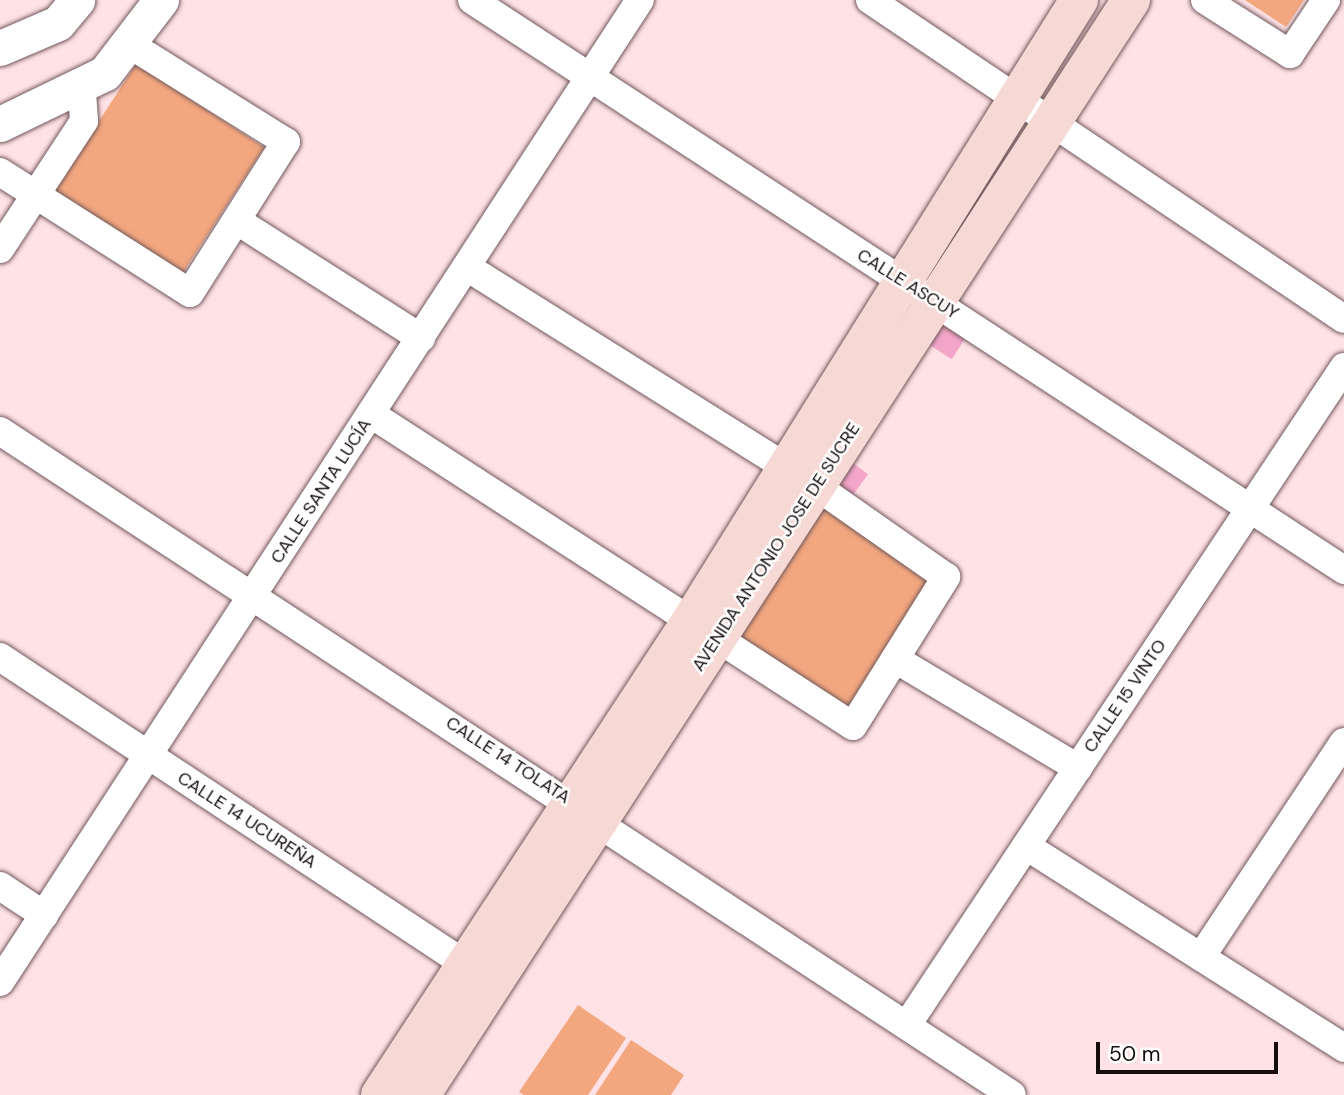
<!DOCTYPE html>
<meta charset="utf-8">
<style>
body{margin:0}
#map{position:relative;width:1344px;height:1095px;overflow:hidden;background:#ffe2e5;font-family:"DM Sans",sans-serif}
div>[style]{position:absolute}
.green>*{inset:0;background:#f3a77f;transform-origin:0 0}
.building>*{inset:0;background:#f4a6c9;transform-origin:0 0}
.roads{filter:drop-shadow(0 0 2px #71595c) drop-shadow(0 0 2px #71595c)}
.minor>*{height:28px;margin:-14px;padding:0 14px;transform-origin:14px;border-radius:14px;background:#fff}
.tertiary>*{height:35px;margin:-17.5px;padding:0 17.5px;transform-origin:17.5px;border-radius:17.5px;background:#fff}
.secondary>*{height:38px;margin:-19px;padding:0 19px;transform-origin:19px;border-radius:19px;background:#f6d8d4}
span{translate:-50% -50%;white-space:nowrap;text-align:center;line-height:1.15;-webkit-text-stroke:5px #fff;paint-order:stroke}
.street-label{font-size:18px;color:#150c0d}
.scale{position:absolute;left:1096px;top:1042px;width:182px;height:32px;box-sizing:border-box;border:4px solid #150c0d;border-top:0;padding-left:9px;font-size:21px;line-height:24px;white-space:nowrap;color:#150c0d;-webkit-text-stroke:5px #fff;paint-order:stroke}
</style>
<div id="map">
<div class="green">
<i style="clip-path:polygon(1245px 0,1304px 0,1286px 27px)"></i>
<i style="left:136px;top:64px;width:153px;height:151px;rotate:33deg"></i>
<i style="left:820px;top:505px;width:140px;height:160px;rotate:33deg"></i>
<i style="clip-path:polygon(578px 1005px,626px 1038px,588px 1095px,524px 1095px,519px 1092px)"></i>
<i style="clip-path:polygon(631px 1040px,684px 1075px,671px 1095px,595px 1095px)"></i>
</div>
<div class="building">
<i style="left:942px;top:310px;width:35px;height:36px;rotate:33deg"></i>
<i style="left:843px;top:456px;width:31px;height:36px;rotate:36deg"></i>
</div>
<div class="roads">
<div class="minor">
<i style="left:472px;top:0;width:1042px;rotate:33.17deg"></i>
<i style="left:870px;top:0;width:571px;rotate:33.94deg"></i>
<i style="left:1205px;top:0;width:101px;rotate:32.4deg"></i>
<i style="left:1290px;top:54px;width:65px;rotate:-56.3deg"></i>
<i style="left:0;top:172px;width:225px;rotate:32.5deg"></i>
<i style="left:190px;top:293px;width:179px;rotate:-57.6deg"></i>
<i style="left:286px;top:142px;width:183px;rotate:-148deg"></i>
<i style="left:239px;top:222px;width:216px;rotate:32.5deg"></i>
<i style="left:0;top:249px;width:153px;rotate:-56.7deg"></i>
<i style="left:84px;top:121px;width:31px;rotate:-94deg"></i>
<i style="left:371px;top:414px;width:574px;rotate:32.92deg"></i>
<i style="left:853px;top:726px;width:176px;rotate:-58deg"></i>
<i style="left:946px;top:577px;width:155px;rotate:-145deg"></i>
<i style="left:819px;top:488px;width:416px;rotate:-147.9deg"></i>
<i style="left:0;top:431px;width:1210px;rotate:33.27deg"></i>
<i style="left:0;top:657px;width:575px;rotate:33.44deg"></i>
<i style="left:895px;top:659px;width:213px;rotate:30.8deg"></i>
<i style="left:1026px;top:846px;width:377px;rotate:32.4deg"></i>
<i style="left:0;top:886px;width:53px;rotate:33.4deg"></i>
<i style="left:1201px;top:957px;width:258px;rotate:-56.4deg"></i>
<i style="left:0;top:982px;width:1172px;rotate:-56.91deg"></i>
<i style="left:907px;top:1025px;width:790px;rotate:-56.41deg"></i>
</div>
<div class="tertiary">
<i style="left:0;top:48px;width:63px;rotate:-23.3deg"></i>
<i style="left:58px;top:23px;width:30px;rotate:-50deg"></i>
<i style="left:0;top:124px;width:117px;rotate:-25.9deg"></i>
<i style="left:105px;top:73px;width:92px;rotate:-52.5deg"></i>
</div>
<div class="secondary">
<i style="left:380px;top:1095px;width:569px;rotate:-56.76deg"></i>
<i style="left:692px;top:619px;width:730px;rotate:-57.99deg"></i>
<i style="left:421px;top:1095px;width:1305px;rotate:-57.04deg"></i>
</div>
</div>
<div class="street-label">
<span style="left:908px;top:284px;rotate:32deg">CALLE ASCUY</span>
<span style="left:321px;top:491px;rotate:-57deg">CALLE SANTA LUCÍA</span>
<span style="left:776px;top:547px;rotate:-57deg">AVENIDA ANTONIO JOSE DE SUCRE</span>
<span style="left:1125px;top:696px;rotate:-56deg">CALLE 15 VINTO</span>
<span style="left:508px;top:760px;rotate:33deg">CALLE 14 TOLATA</span>
<span style="left:247px;top:820px;rotate:33deg">CALLE 14 UCUREÑA</span>
</div>
<div class="scale">50 m</div>
</div>
